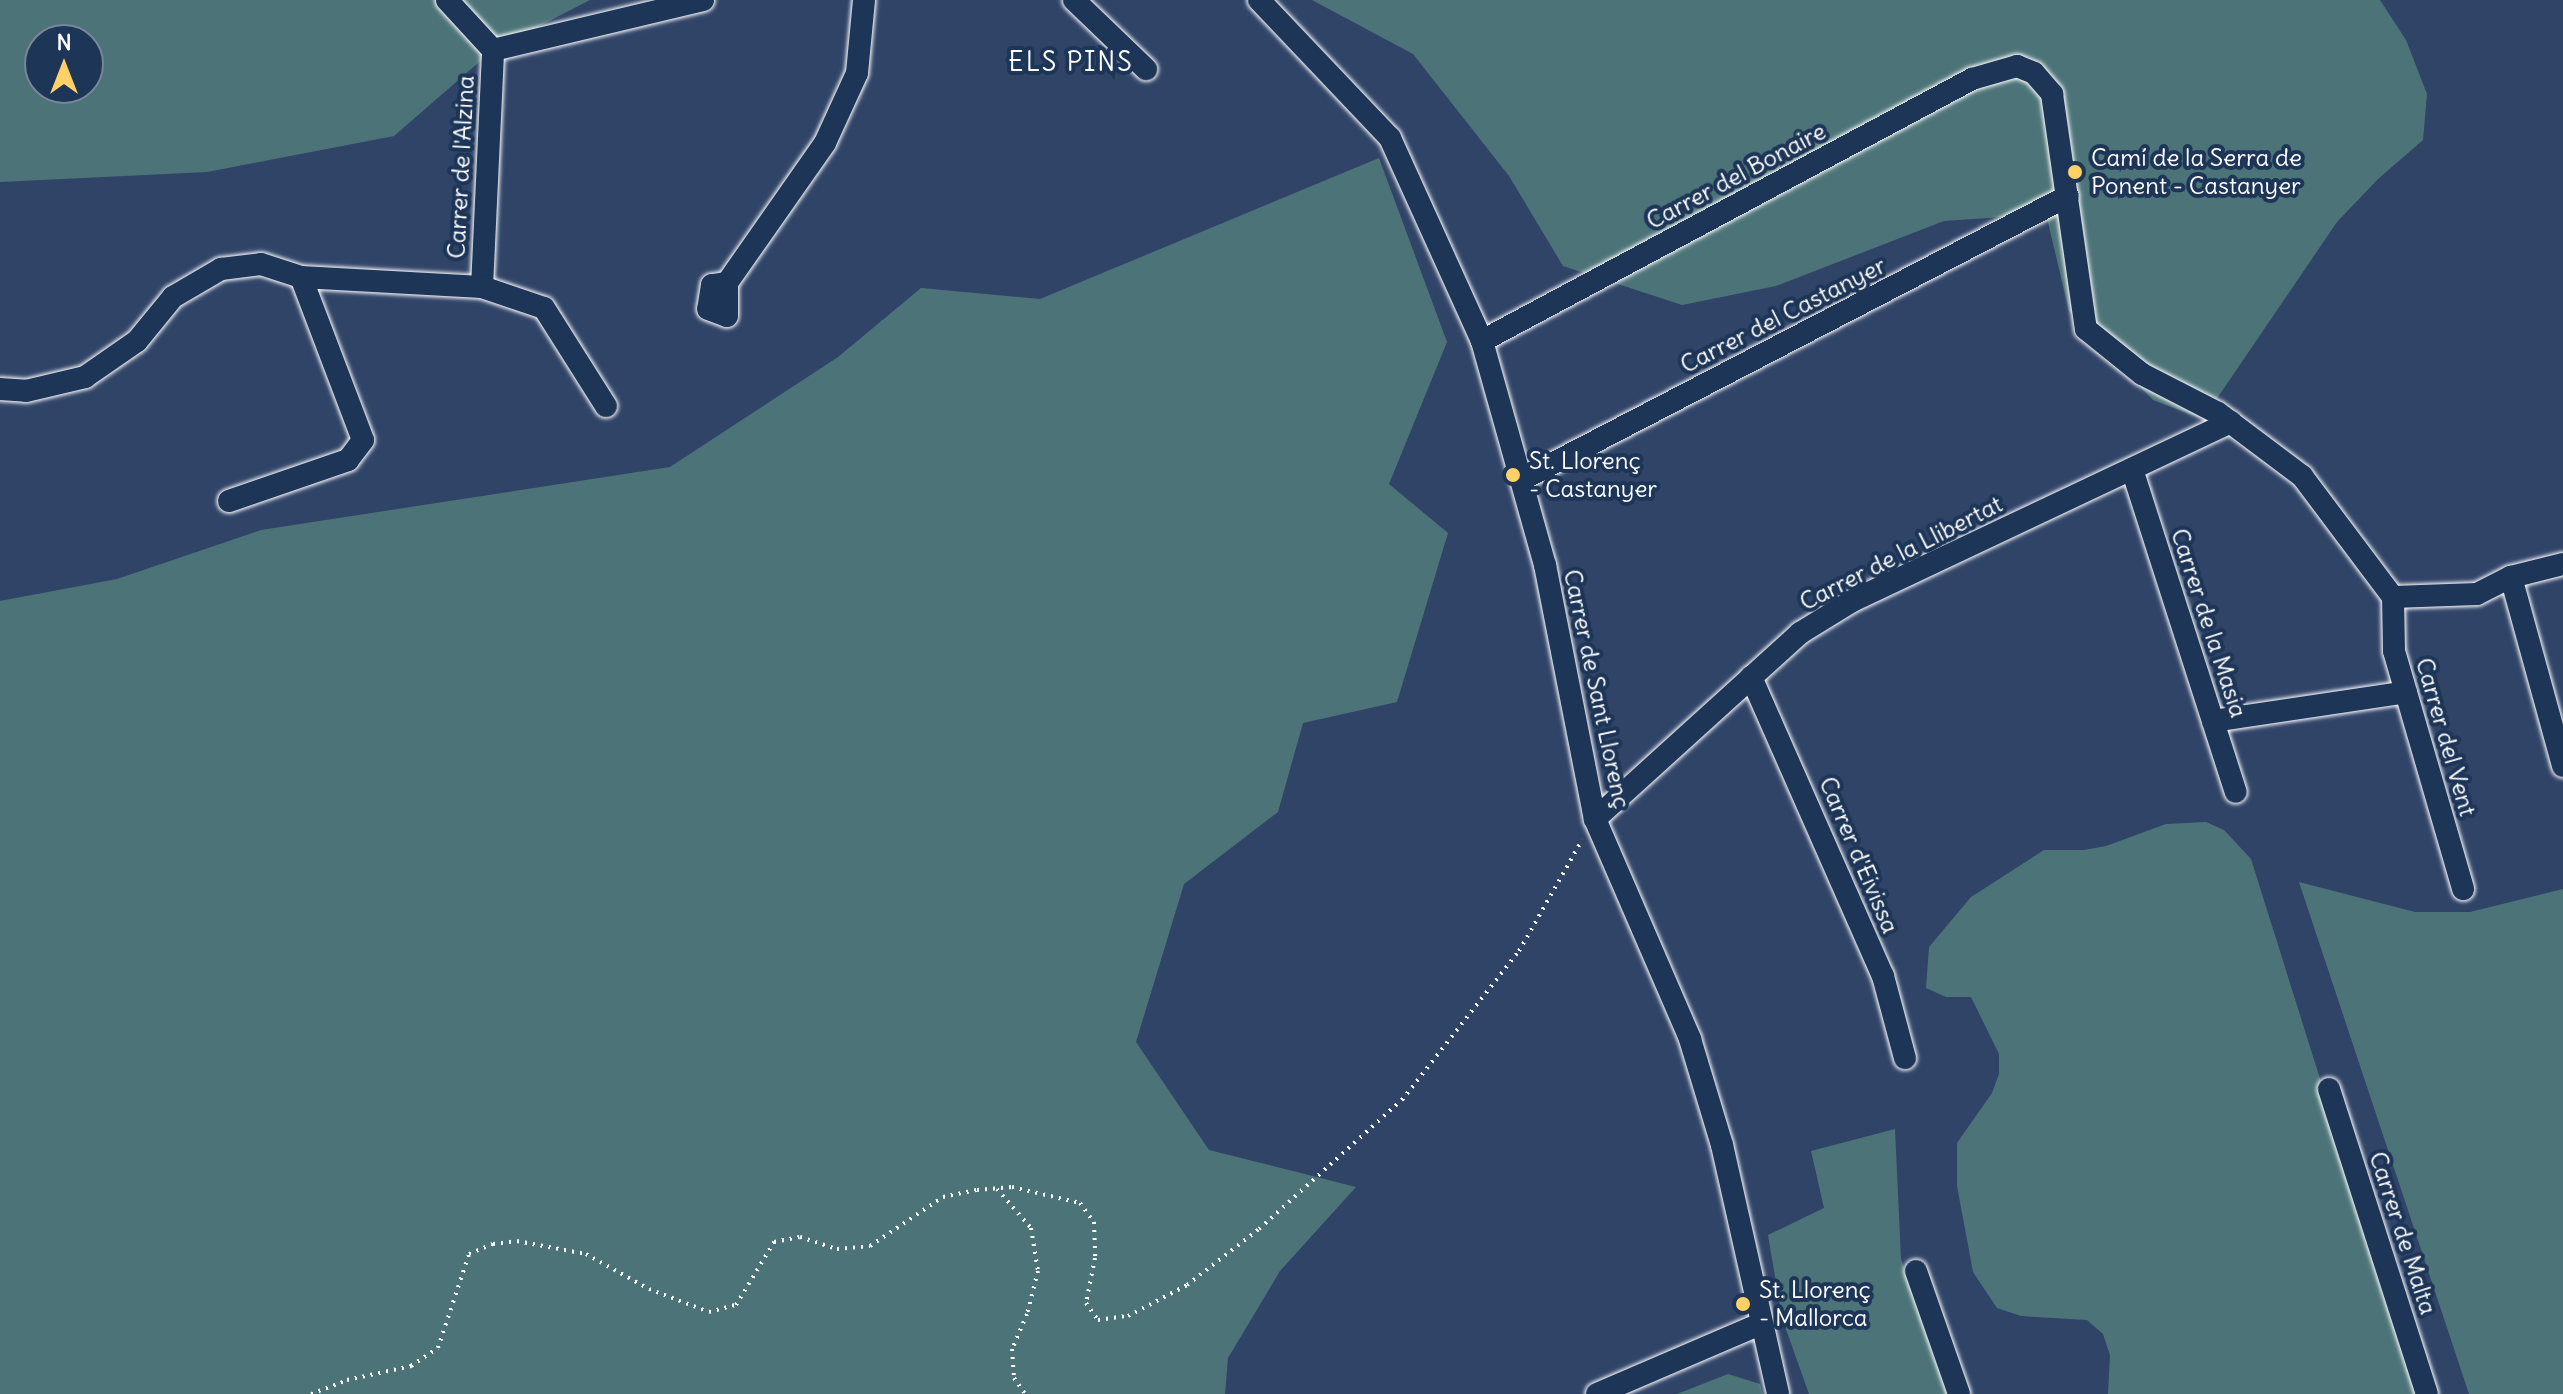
<!DOCTYPE html>
<meta charset="utf-8">
<style>
body{margin:0}
#map{position:relative;width:2563px;height:1394px;overflow:hidden;background:#304468;font-family:Delius,sans-serif}
div>[style]{position:absolute}
.green>*{inset:0;background:#4c7478}
.path>*{height:4px;margin-top:-2px;transform-origin:0;background:repeating-linear-gradient(90deg,#fff 0 2px,transparent 0 8px)}
.roads{filter:drop-shadow(0 0 2px #fff) drop-shadow(0 0 2px #fff)}
.street>*{height:22px;margin:-11px;padding:0 11px;transform-origin:11px;border-radius:11px;background:#1d3557}
.dots>*{width:22px;height:22px;translate:-50% -50%;box-sizing:border-box;border:4px solid #1d3557;border-radius:50%}
span{translate:-50% -50%;white-space:nowrap;text-align:center;line-height:1.15;-webkit-text-stroke:8px #1d3557;paint-order:stroke}
.poi-label{font-size:24px;color:#fff}
.left{translate:0 -50%;text-align:left}
.street-label{font-size:24px;color:#fff}
.neighbourhood-label{font-size:26px;color:#fff;letter-spacing:2px}
.north{position:absolute;left:24px;top:24px;width:80px;height:80px;box-sizing:border-box;background:#1d3557;border:2px solid #77869a;border-radius:50%;rotate:0deg;font-size:22px;font-weight:700;line-height:32px;text-align:center;color:#fff}
.north::after{content:'';display:block;margin:auto;width:28px;height:36px;background:#ffd166;clip-path:polygon(50% 0,100% 100%,50% 72%,0 100%)}
</style>
<div id="map">
<div class="green">
<i style="clip-path:polygon(evenodd,0 0,590px 0,493px 50px,394px 136px,207px 172px,0 182px,0 0,40px 40px,88px 40px,88px 88px,40px 88px,40px 40px)"></i>
<i style="clip-path:polygon(1312px 0,2380px 0,2406px 40px,2427px 94px,2423px 140px,2378px 179px,2337px 222px,2203px 419px,2153px 400px,2069px 311px,2046px 214px,1944px 221px,1776px 286px,1682px 305px,1563px 266px,1509px 176px,1413px 54px)"></i>
<i style="clip-path:polygon(1379px 158px,1447px 342px,1389px 484px,1448px 533px,1397px 702px,1303px 723px,1278px 812px,1184px 884px,1136px 1042px,1209px 1150px,1356px 1187px,1280px 1271px,1228px 1358px,1225px 1394px,0 1394px,0 601px,117px 579px,261px 530px,670px 467px,838px 357px,921px 288px,1040px 299px)"></i>
<i style="clip-path:polygon(2206px 822px,2224px 830px,2251px 859px,2419px 1394px,2108px 1394px,2110px 1355px,2103px 1334px,2087px 1320px,2021px 1316px,1997px 1308px,1973px 1272px,1957px 1186px,1957px 1143px,1992px 1093px,1999px 1074px,1999px 1054px,1971px 997px,1946px 997px,1926px 988px,1929px 947px,1971px 897px,2044px 850px,2084px 850px,2106px 846px,2166px 824px)"></i>
<i style="clip-path:polygon(2299px 882px,2415px 912px,2470px 912px,2563px 889px,2563px 1394px,2469px 1394px)"></i>
<i style="clip-path:polygon(1895px 1129px,1901px 1259px,1949px 1394px,1809px 1394px,1782px 1318px,1768px 1235px,1824px 1208px,1811px 1151px)"></i>
<i style="clip-path:polygon(1728px 1374px,1760px 1384px,1763px 1394px,1677px 1394px)"></i>
</div>
<div class="path">
<i style="left:997px;top:1189px;width:52px;rotate:48.9deg"></i>
<i style="left:1031px;top:1228px;width:44px;rotate:80.8deg"></i>
<i style="left:1038px;top:1271px;width:44px;rotate:104.3deg"></i>
<i style="left:1027px;top:1314px;width:38px;rotate:113deg"></i>
<i style="left:1012px;top:1349px;width:29px;rotate:86deg"></i>
<i style="left:1014px;top:1378px;width:19px;rotate:55deg"></i>
<i style="left:311px;top:1394px;width:39px;rotate:-21deg"></i>
<i style="left:347px;top:1380px;width:66px;rotate:-12.3deg"></i>
<i style="left:411px;top:1366px;width:32px;rotate:-34deg"></i>
<i style="left:438px;top:1348px;width:99px;rotate:-71.7deg"></i>
<i style="left:469px;top:1254px;width:26px;rotate:-23deg"></i>
<i style="left:493px;top:1244px;width:24px;rotate:-7deg"></i>
<i style="left:517px;top:1241px;width:70px;rotate:10.7deg"></i>
<i style="left:586px;top:1254px;width:72px;rotate:29.1deg"></i>
<i style="left:649px;top:1289px;width:64px;rotate:21deg"></i>
<i style="left:709px;top:1312px;width:28px;rotate:-15deg"></i>
<i style="left:736px;top:1305px;width:74px;rotate:-58.9deg"></i>
<i style="left:774px;top:1242px;width:26px;rotate:-11deg"></i>
<i style="left:800px;top:1237px;width:39px;rotate:18deg"></i>
<i style="left:837px;top:1249px;width:33px;rotate:-5deg"></i>
<i style="left:870px;top:1246px;width:88px;rotate:-33.9deg"></i>
<i style="left:943px;top:1197px;width:35px;rotate:-12deg"></i>
<i style="left:977px;top:1190px;width:35px;rotate:-5deg"></i>
<i style="left:1012px;top:1187px;width:70px;rotate:13.2deg"></i>
<i style="left:1080px;top:1203px;width:24px;rotate:54deg"></i>
<i style="left:1094px;top:1222px;width:36px;rotate:88deg"></i>
<i style="left:1095px;top:1258px;width:46px;rotate:101.3deg"></i>
<i style="left:1086px;top:1303px;width:21px;rotate:55deg"></i>
<i style="left:1098px;top:1320px;width:30px;rotate:-8deg"></i>
<i style="left:1128px;top:1316px;width:67px;rotate:-27.7deg"></i>
<i style="left:1187px;top:1285px;width:91px;rotate:-37.9deg"></i>
<i style="left:1259px;top:1229px;width:193px;rotate:-42.1deg"></i>
<i style="left:1402px;top:1100px;width:189px;rotate:-51.9deg"></i>
<i style="left:1519px;top:951px;width:128px;rotate:-60.4deg"></i>
</div>
<div class="roads">
<div class="street">
<i style="left:447px;top:0;width:68px;rotate:47.4deg"></i>
<i style="left:1074px;top:0;width:100px;rotate:43.8deg"></i>
<i style="left:1259px;top:0;width:190px;rotate:46.5deg"></i>
<i style="left:1390px;top:138px;width:223px;rotate:65.6deg"></i>
<i style="left:1482px;top:341px;width:233px;rotate:74.3deg"></i>
<i style="left:1545px;top:565px;width:259px;rotate:78.9deg"></i>
<i style="left:1595px;top:819px;width:240px;rotate:66.6deg"></i>
<i style="left:1690px;top:1039px;width:111px;rotate:73.2deg"></i>
<i style="left:1722px;top:1145px;width:255px;rotate:77.3deg"></i>
<i style="left:493px;top:50px;width:216px;rotate:-13.4deg"></i>
<i style="left:727px;top:283px;width:15px;rotate:172deg"></i>
<i style="left:712px;top:285px;width:24px;rotate:99deg"></i>
<i style="left:708px;top:309px;width:20px;rotate:20deg"></i>
<i style="left:727px;top:316px;width:33px;rotate:-90deg"></i>
<i style="left:727px;top:283px;width:171px;rotate:-55deg"></i>
<i style="left:825px;top:143px;width:77px;rotate:-65.4deg"></i>
<i style="left:857px;top:73px;width:73px;rotate:-84.5deg"></i>
<i style="left:482px;top:287px;width:237px;rotate:-87.3deg"></i>
<i style="left:1482px;top:341px;width:556px;rotate:-28.13deg"></i>
<i style="left:1972px;top:79px;width:47px;rotate:-16.1deg"></i>
<i style="left:2017px;top:66px;width:18px;rotate:22deg"></i>
<i style="left:2034px;top:73px;width:28px;rotate:49deg"></i>
<i style="left:2052px;top:94px;width:237px;rotate:81.8deg"></i>
<i style="left:2086px;top:329px;width:72px;rotate:38.8deg"></i>
<i style="left:2142px;top:374px;width:85px;rotate:27.2deg"></i>
<i style="left:2218px;top:413px;width:105px;rotate:36.9deg"></i>
<i style="left:2302px;top:476px;width:151px;rotate:53.1deg"></i>
<i style="left:0;top:389px;width:26px;rotate:4deg"></i>
<i style="left:26px;top:391px;width:61px;rotate:-13.3deg"></i>
<i style="left:85px;top:377px;width:63px;rotate:-34.7deg"></i>
<i style="left:137px;top:341px;width:57px;rotate:-50.7deg"></i>
<i style="left:173px;top:297px;width:56px;rotate:-30.3deg"></i>
<i style="left:221px;top:269px;width:40px;rotate:-7.1deg"></i>
<i style="left:261px;top:264px;width:42px;rotate:18deg"></i>
<i style="left:301px;top:277px;width:181px;rotate:3.2deg"></i>
<i style="left:482px;top:287px;width:65px;rotate:18.7deg"></i>
<i style="left:544px;top:308px;width:116px;rotate:57.7deg"></i>
<i style="left:2132px;top:469px;width:339px;rotate:72.2deg"></i>
<i style="left:1521px;top:480px;width:616px;rotate:-27.44deg"></i>
<i style="left:229px;top:501px;width:126px;rotate:-19deg"></i>
<i style="left:348px;top:460px;width:25px;rotate:-53deg"></i>
<i style="left:363px;top:440px;width:174px;rotate:-110.8deg"></i>
<i style="left:2511px;top:577px;width:196px;rotate:74.6deg"></i>
<i style="left:2393px;top:597px;width:54px;rotate:88.9deg"></i>
<i style="left:2394px;top:651px;width:248px;rotate:73.8deg"></i>
<i style="left:2393px;top:597px;width:84px;rotate:-2deg"></i>
<i style="left:2477px;top:594px;width:38px;rotate:-27deg"></i>
<i style="left:2511px;top:577px;width:54px;rotate:-14deg"></i>
<i style="left:1751px;top:677px;width:327px;rotate:66.2deg"></i>
<i style="left:1883px;top:976px;width:85px;rotate:75deg"></i>
<i style="left:2213px;top:721px;width:195px;rotate:-8.5deg"></i>
<i style="left:1595px;top:819px;width:277px;rotate:-42.2deg"></i>
<i style="left:1800px;top:633px;width:61px;rotate:-31.6deg"></i>
<i style="left:1852px;top:601px;width:419px;rotate:-25.3deg"></i>
<i style="left:2329px;top:1089px;width:320px;rotate:72.2deg"></i>
<i style="left:1916px;top:1271px;width:130px;rotate:70.7deg"></i>
<i style="left:1597px;top:1394px;width:177px;rotate:-23.2deg"></i>
</div>
</div>
<div class="dots">
<i style="left:2075px;top:172px;background:#ffd166"></i>
<i style="left:1513px;top:475px;background:#ffd166"></i>
<i style="left:1743px;top:1304px;background:#ffd166"></i>
</div>
<div class="poi-label">
<span class="left" style="left:2091px;top:172px">Camí de la Serra de<br>Ponent - Castanyer</span>
<span class="left" style="left:1529px;top:475px">St. Llorenç<br>- Castanyer</span>
<span class="left" style="left:1759px;top:1304px">St. Llorenç<br>- Mallorca</span>
</div>
<div class="street-label">
<span style="left:461px;top:167px;rotate:-87deg">Carrer de l'Alzina</span>
<span style="left:1736px;top:176px;rotate:-28deg">Carrer del Bonaire</span>
<span style="left:1783px;top:315px;rotate:-27deg">Carrer del Castanyer</span>
<span style="left:1901px;top:553px;rotate:-27deg">Carrer de la Llibertat</span>
<span style="left:2209px;top:623px;rotate:72deg">Carrer de la Masia</span>
<span style="left:1597px;top:689px;rotate:78deg">Carrer de Sant Llorenç</span>
<span style="left:2446px;top:737px;rotate:74deg">Carrer del Vent</span>
<span style="left:1859px;top:855px;rotate:67deg">Carrer d'Eivissa</span>
<span style="left:2403px;top:1233px;rotate:72deg">Carrer de Malta</span>
</div>
<div class="neighbourhood-label">
<span style="left:1071px;top:62px">ELS PINS</span>
</div>
<div class="north">N</div>
</div>
